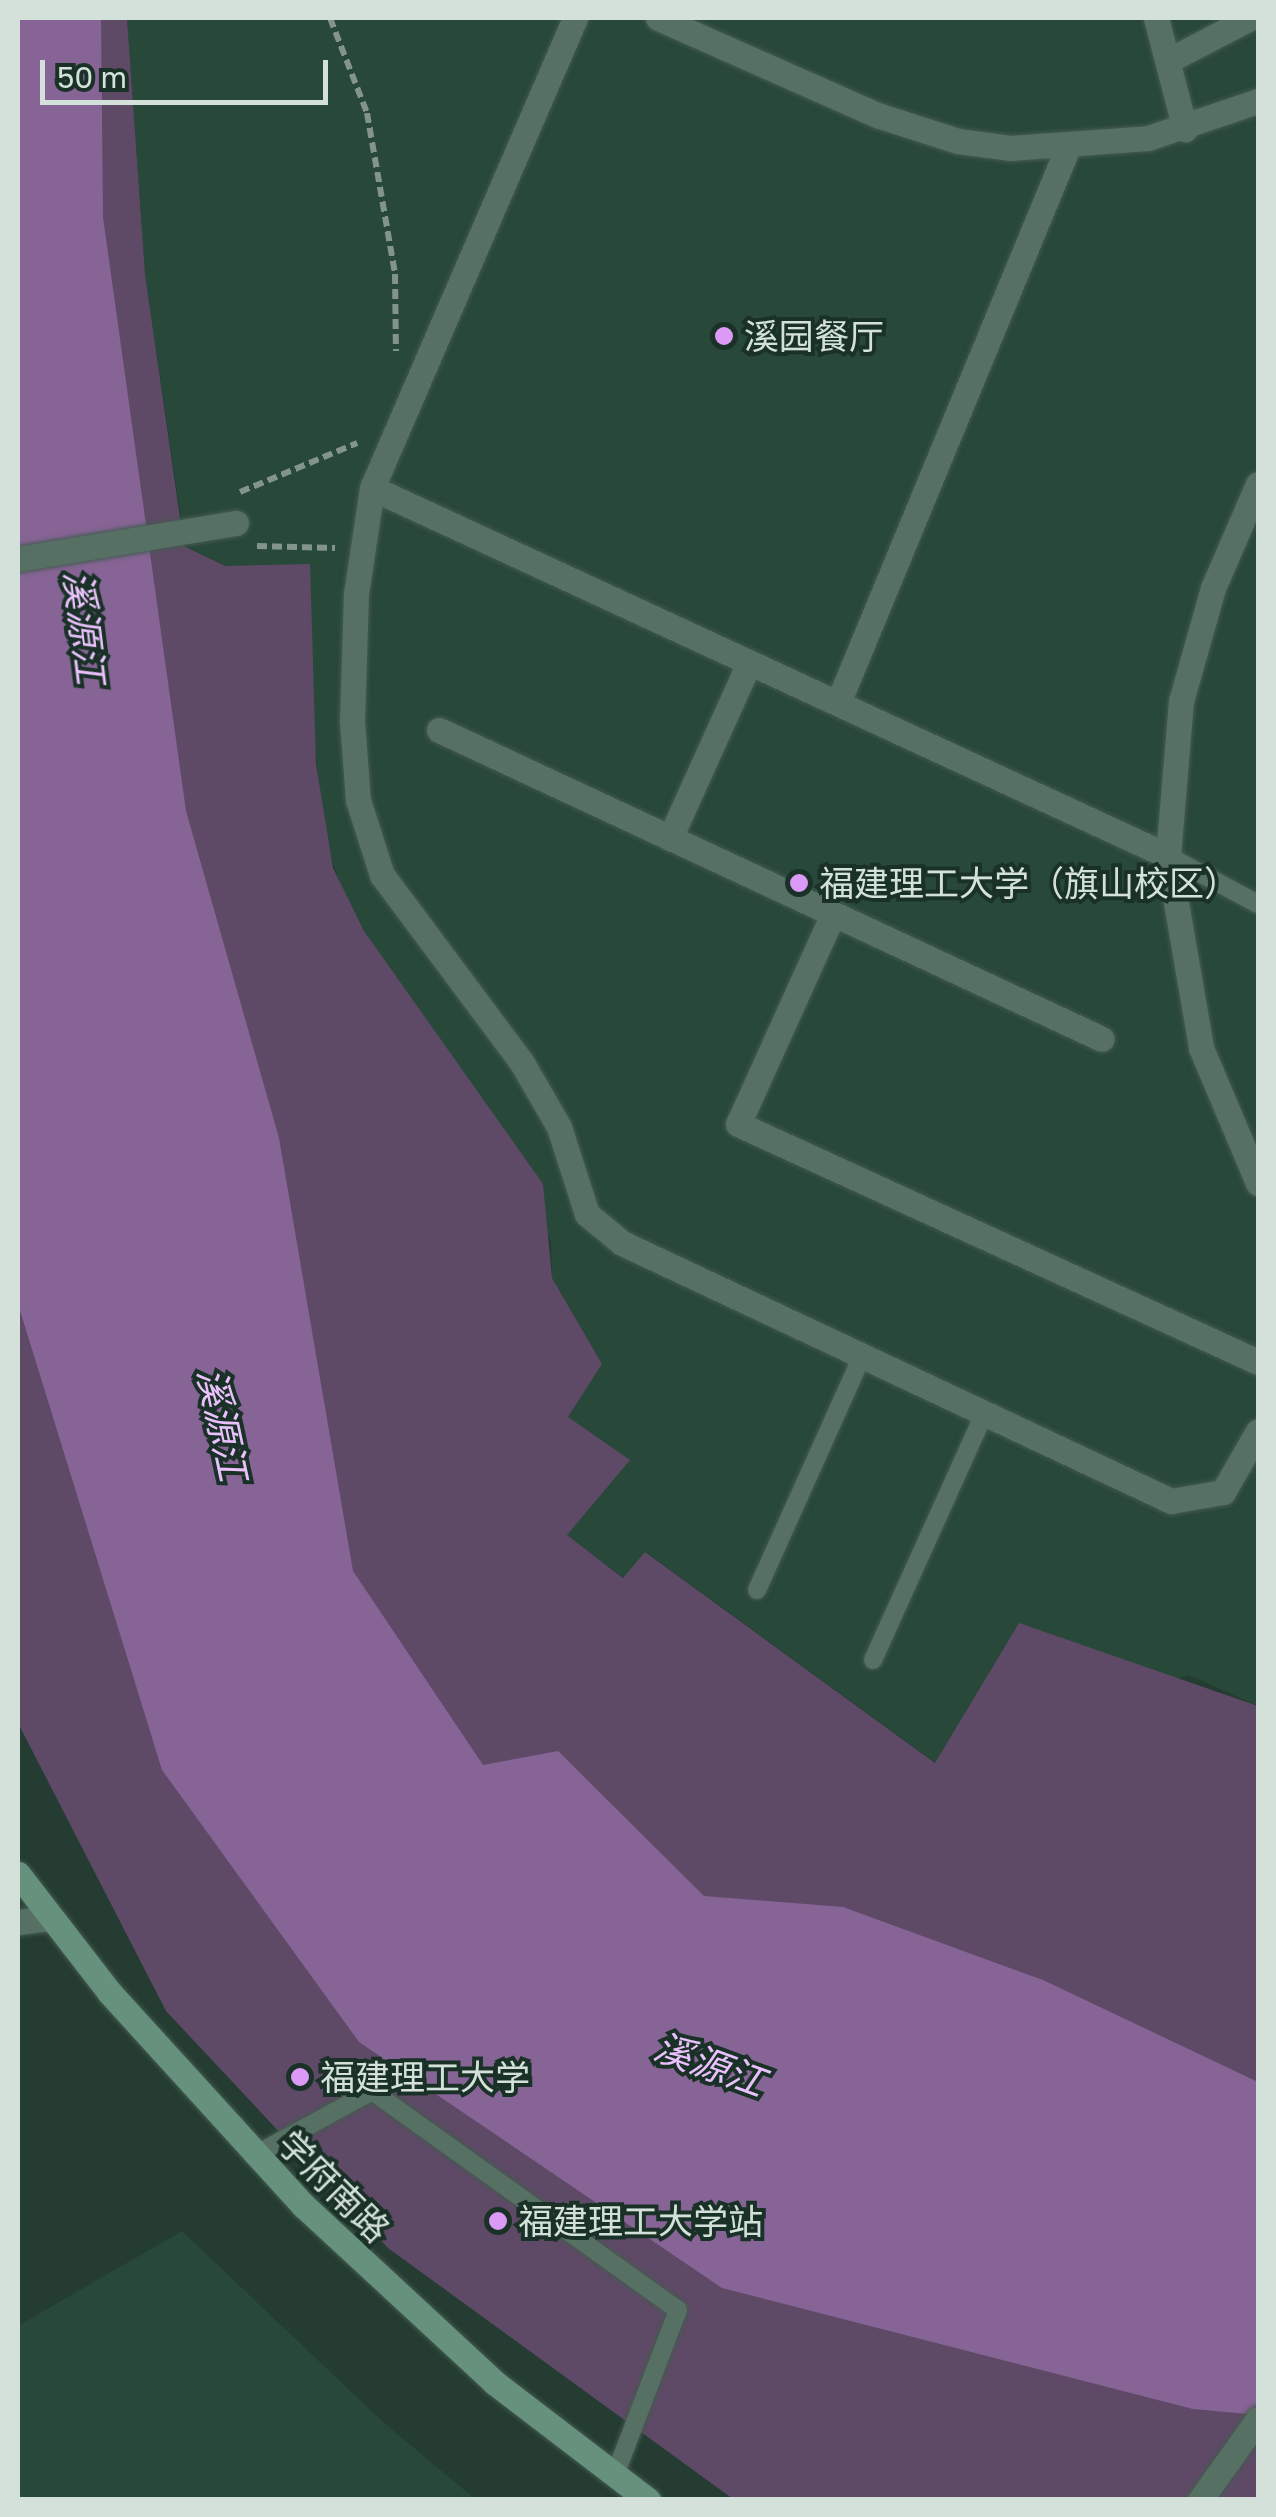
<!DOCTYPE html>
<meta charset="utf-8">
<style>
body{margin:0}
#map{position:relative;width:1276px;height:2517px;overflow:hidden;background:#243c31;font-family:"Golos Text","Noto Sans SC",sans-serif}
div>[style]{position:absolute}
.built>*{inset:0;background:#28483a}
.green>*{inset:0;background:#5e4a66}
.water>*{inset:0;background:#866495}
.path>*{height:6px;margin-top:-3px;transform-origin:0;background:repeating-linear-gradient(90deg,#82948b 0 10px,transparent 0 15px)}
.roads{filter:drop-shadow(0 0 2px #445a4f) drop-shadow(0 0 2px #445a4f)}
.lane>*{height:18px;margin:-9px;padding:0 9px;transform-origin:9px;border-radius:9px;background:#567164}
.street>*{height:25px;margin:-12.5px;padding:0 12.5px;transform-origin:12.5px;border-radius:12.5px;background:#567164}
.secondary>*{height:25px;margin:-12.5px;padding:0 12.5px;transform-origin:12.5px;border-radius:12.5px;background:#66917d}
.dots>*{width:28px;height:28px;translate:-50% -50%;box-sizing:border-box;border:5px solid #1a3127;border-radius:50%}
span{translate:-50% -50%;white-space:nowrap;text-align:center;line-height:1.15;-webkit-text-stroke:8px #1a3127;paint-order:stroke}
.poi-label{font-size:35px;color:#d3e1da}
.left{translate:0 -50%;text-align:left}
.street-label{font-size:35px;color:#d3e1da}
.water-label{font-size:38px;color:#eac1fc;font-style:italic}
.frame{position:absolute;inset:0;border:20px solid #d3e1da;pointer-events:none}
.scale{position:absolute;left:40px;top:60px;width:288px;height:45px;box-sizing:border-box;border:5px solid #d3e1da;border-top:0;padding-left:12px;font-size:30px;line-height:35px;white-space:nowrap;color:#d3e1da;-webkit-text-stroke:8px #1a3127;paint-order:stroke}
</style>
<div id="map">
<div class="built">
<i style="clip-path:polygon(127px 18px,1258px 18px,1258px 1706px,1189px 1675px,936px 1763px,646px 1552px,624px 1578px,567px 1535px,568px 1417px,602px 1364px,552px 1278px,551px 1241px,345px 898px,323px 834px,314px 734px,225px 566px,185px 546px,145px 274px)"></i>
<i style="clip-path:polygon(182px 2231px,382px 2421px,475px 2499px,18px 2499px,18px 2326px)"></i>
</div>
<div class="green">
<i style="clip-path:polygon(18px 18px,127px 18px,145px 274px,184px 546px,225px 566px,310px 564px,316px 764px,333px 868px,364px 931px,543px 1184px,552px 1278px,602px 1364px,568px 1417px,630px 1460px,567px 1535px,623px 1578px,645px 1552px,935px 1763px,1019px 1623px,1258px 1706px,1258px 2499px,733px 2499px,388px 2248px,166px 2011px,18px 1723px)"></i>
</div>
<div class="water">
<i style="clip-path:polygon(18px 18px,101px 18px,103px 217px,186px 811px,279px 1138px,353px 1571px,483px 1765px,558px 1751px,704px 1896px,843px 1907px,1043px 1980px,1258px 2082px,1258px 2415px,1193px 2409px,722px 2288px,359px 2042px,162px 1770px,18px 1304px)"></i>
</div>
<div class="path">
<i style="left:330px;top:18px;width:102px;rotate:68.7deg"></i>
<i style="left:367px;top:113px;width:163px;rotate:80.1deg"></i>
<i style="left:395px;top:274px;width:77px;rotate:89.3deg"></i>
<i style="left:240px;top:492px;width:127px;rotate:-22.7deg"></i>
<i style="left:257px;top:546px;width:78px;rotate:1.5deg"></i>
</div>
<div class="roads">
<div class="lane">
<i style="left:1168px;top:856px;width:102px;rotate:28.1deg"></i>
<i style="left:757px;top:1590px;width:256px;rotate:-65.8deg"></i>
<i style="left:873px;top:1660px;width:270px;rotate:-65.7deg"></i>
<i style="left:253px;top:2156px;width:136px;rotate:-28.6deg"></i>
<i style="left:372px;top:2091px;width:376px;rotate:35.6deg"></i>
<i style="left:678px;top:2310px;width:177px;rotate:110.9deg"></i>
</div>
<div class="street">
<i style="left:575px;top:18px;width:512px;rotate:113.36deg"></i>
<i style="left:372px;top:488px;width:107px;rotate:98.6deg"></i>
<i style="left:356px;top:594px;width:127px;rotate:91.8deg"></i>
<i style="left:352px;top:721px;width:79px;rotate:85.7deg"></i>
<i style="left:358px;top:800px;width:79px;rotate:72.3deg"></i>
<i style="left:382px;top:875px;width:234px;rotate:53.3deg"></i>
<i style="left:522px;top:1063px;width:74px;rotate:60deg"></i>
<i style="left:559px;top:1127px;width:91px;rotate:72.2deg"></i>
<i style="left:587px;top:1214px;width:45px;rotate:39.6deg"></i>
<i style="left:622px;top:1243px;width:607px;rotate:25.17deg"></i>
<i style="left:1171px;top:1501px;width:53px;rotate:-9.8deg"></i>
<i style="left:1223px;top:1492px;width:70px;rotate:-60.2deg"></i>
<i style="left:658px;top:18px;width:240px;rotate:23.9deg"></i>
<i style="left:877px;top:115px;width:85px;rotate:17.8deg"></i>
<i style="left:958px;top:141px;width:52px;rotate:7.7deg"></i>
<i style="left:1010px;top:148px;width:138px;rotate:-4.1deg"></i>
<i style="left:1148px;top:138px;width:116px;rotate:-18.6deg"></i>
<i style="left:1156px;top:18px;width:115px;rotate:75.4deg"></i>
<i style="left:1173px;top:58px;width:87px;rotate:-27.5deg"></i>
<i style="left:1258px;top:484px;width:113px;rotate:113.4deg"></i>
<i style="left:1213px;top:588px;width:117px;rotate:105.8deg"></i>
<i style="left:1181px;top:701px;width:156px;rotate:94.8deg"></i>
<i style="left:1168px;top:856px;width:195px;rotate:80.2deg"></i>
<i style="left:1201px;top:1048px;width:147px;rotate:67.1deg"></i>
<i style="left:372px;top:488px;width:877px;rotate:24.81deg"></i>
<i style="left:18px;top:559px;width:221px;rotate:-9.4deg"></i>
<i style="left:838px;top:703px;width:602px;rotate:-67.53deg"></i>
<i style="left:439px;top:730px;width:731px;rotate:24.99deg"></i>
<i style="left:670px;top:838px;width:192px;rotate:-65.7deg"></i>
<i style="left:833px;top:914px;width:230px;rotate:114.3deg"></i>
<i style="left:738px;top:1124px;width:572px;rotate:24.59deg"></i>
<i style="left:18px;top:1922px;width:31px;rotate:-7deg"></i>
<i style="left:1200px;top:2500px;width:100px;rotate:-54.4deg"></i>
</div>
<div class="secondary">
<i style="left:18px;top:1874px;width:150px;rotate:52.3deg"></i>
<i style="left:110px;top:1993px;width:288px;rotate:47.7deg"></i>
<i style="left:304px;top:2206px;width:260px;rotate:42.8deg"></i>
<i style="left:495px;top:2383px;width:193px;rotate:37.4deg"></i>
</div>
</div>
<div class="dots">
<i style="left:724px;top:336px;background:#db9af6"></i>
<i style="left:799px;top:883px;background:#db9af6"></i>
<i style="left:300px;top:2077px;background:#db9af6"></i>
<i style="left:498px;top:2221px;background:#db9af6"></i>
</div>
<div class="poi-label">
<span class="left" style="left:744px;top:336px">溪园餐厅</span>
<span class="left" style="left:819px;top:883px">福建理工大学（旗山校区）</span>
<span class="left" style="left:320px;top:2077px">福建理工大学</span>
<span class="left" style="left:518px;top:2221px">福建理工大学站</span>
</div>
<div class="street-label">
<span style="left:334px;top:2186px;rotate:45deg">学府南路</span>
</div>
<div class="water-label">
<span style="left:85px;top:627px;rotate:83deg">溪源江</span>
<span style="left:223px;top:1424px;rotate:78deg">溪源江</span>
<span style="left:710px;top:2064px;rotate:20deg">溪源江</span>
</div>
<div class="frame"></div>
<div class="scale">50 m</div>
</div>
